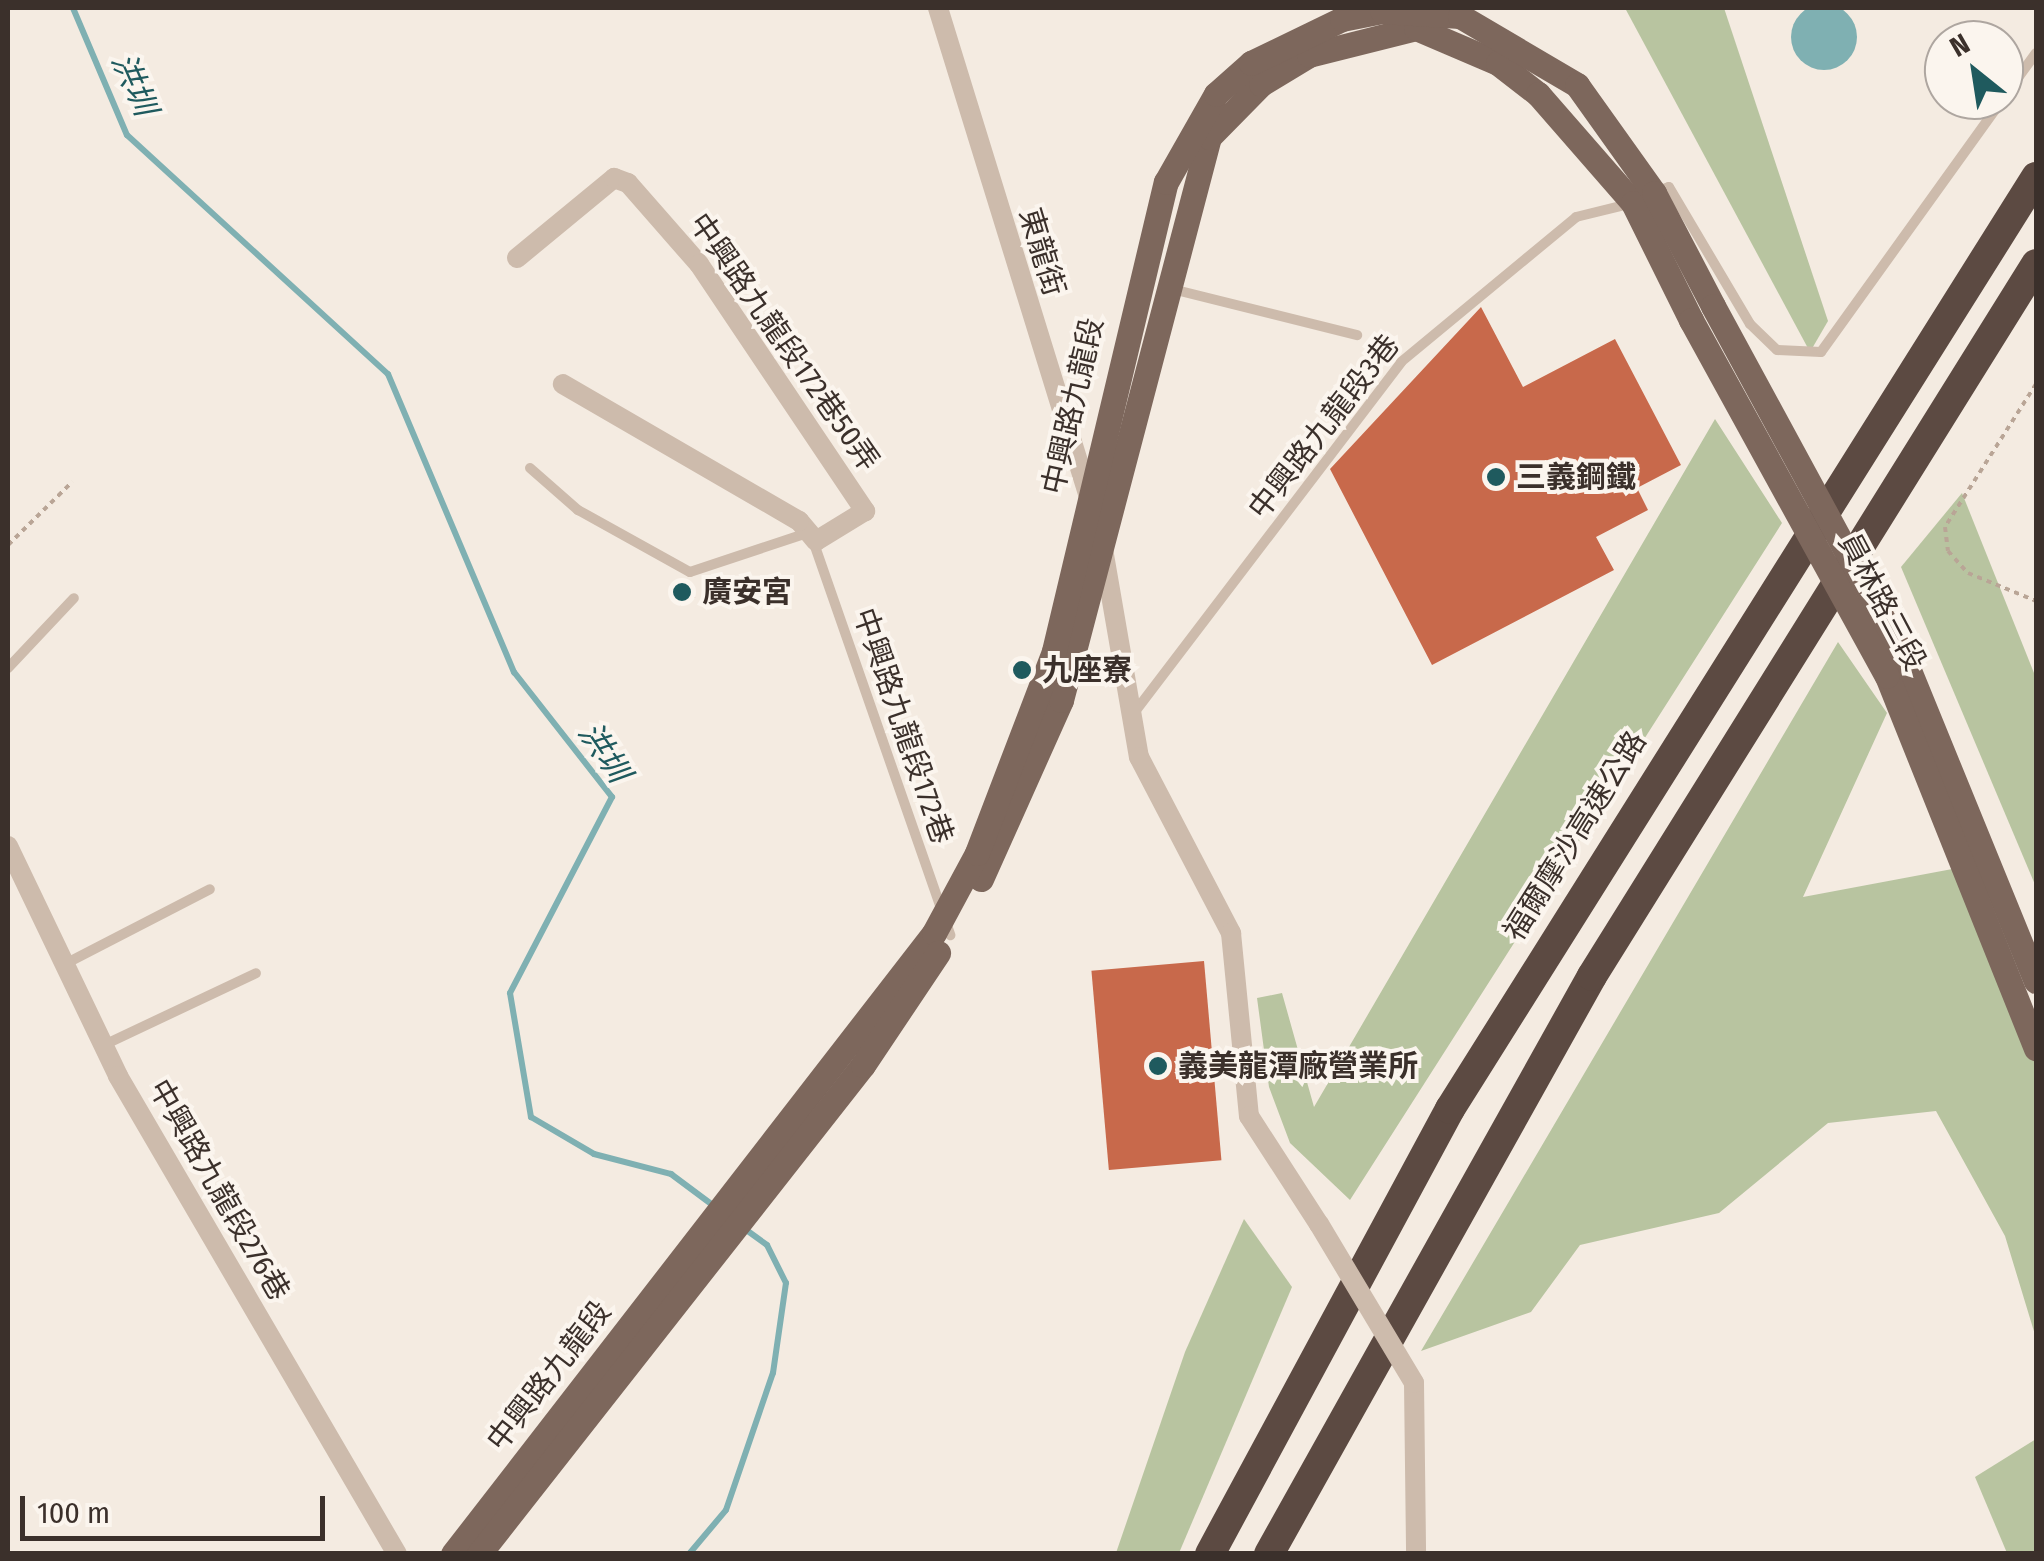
<!DOCTYPE html>
<meta charset="utf-8">
<style>
body{margin:0}
#map{position:relative;width:2044px;height:1561px;overflow:hidden;background:#f4ebe1;font-family:"Fira Sans Condensed","Noto Sans TC",sans-serif}
div>[style]{position:absolute}
.green>*{inset:0;background:#b8c4a0}
.water>*{inset:0;background:#7fb0b2}
.round{border-radius:50%}
.stream>*{height:6px;margin:-3px;padding:0 3px;transform-origin:3px;border-radius:3px;background:#7fb0b2}
.building>*{inset:0;background:#c8694b;transform-origin:0 0}
.path>*{height:4px;margin-top:-2px;transform-origin:0;background:repeating-linear-gradient(90deg,#b9a596 0 5px,transparent 0 10px)}
.service>*{height:10px;margin:-5px;padding:0 5px;transform-origin:5px;border-radius:5px;background:#cdbbac}
.minor>*{height:20px;margin:-10px;padding:0 10px;transform-origin:10px;border-radius:10px;background:#cdbbac}
.primary>*{height:25px;margin:-12.5px;padding:0 12.5px;transform-origin:12.5px;border-radius:12.5px;background:#7d675c}
.motorway>*{height:30px;margin:-15px;padding:0 15px;transform-origin:15px;border-radius:15px;background:#5c4a42}
.minor-bridge>*{height:20px;margin:-10px;padding:0 10px;transform-origin:10px;border-radius:10px;background:#cdbbac}
.primary-bridge>*{height:25px;margin:-12.5px;padding:0 12.5px;transform-origin:12.5px;border-radius:12.5px;background:#7d675c}
.dots>*{width:28px;height:28px;translate:-50% -50%;box-sizing:border-box;border:5px solid #fbf5ee;border-radius:50%}
span{translate:-50% -50%;white-space:nowrap;text-align:center;line-height:1.15;-webkit-text-stroke:8px #fbf5ee;paint-order:stroke}
.street-label{font-size:30px;color:#3b302b}
.poi-label{font-size:30px;color:#3b302b;font-weight:700}
.left{translate:0 -50%;text-align:left}
.water-label{font-size:32px;color:#1f5a5e;font-style:italic}
.frame{position:absolute;inset:0;border:10px solid #3b302b;pointer-events:none}
.north{position:absolute;left:1924px;top:20px;width:100px;height:100px;box-sizing:border-box;background:#fbf5ee;border:2px solid #aea6a0;border-radius:50%;rotate:330deg;font-size:28px;font-weight:700;line-height:40px;text-align:center;color:#3b302b}
.north::after{content:'';display:block;margin:auto;width:35px;height:45px;background:#1f5a5e;clip-path:polygon(50% 0,100% 100%,50% 72%,0 100%)}
.scale{position:absolute;left:20px;top:1496px;width:305px;height:45px;box-sizing:border-box;border:5px solid #3b302b;border-top:0;padding-left:12px;font-size:30px;line-height:35px;white-space:nowrap;color:#3b302b;-webkit-text-stroke:8px #fbf5ee;paint-order:stroke}
</style>
<div id="map">
<div class="green">
<i style="clip-path:polygon(1625px 8px,1724px 8px,1828px 321px,1810px 352px)"></i>
<i style="clip-path:polygon(1715px 419px,1782px 523px,1350px 1200px,1290px 1143px,1269px 1087px,1257px 998px,1282px 993px,1314px 1107px)"></i>
<i style="clip-path:polygon(1962px 493px,2036px 678px,2036px 887px,1901px 567px)"></i>
<i style="clip-path:polygon(1838px 642px,1887px 713px,1803px 897px,1963px 867px,2036px 1049px,2036px 1338px,2005px 1236px,1936px 1111px,1828px 1123px,1719px 1213px,1580px 1245px,1531px 1312px,1421px 1351px)"></i>
<i style="clip-path:polygon(1244px 1219px,1292px 1287px,1179px 1553px,1116px 1553px,1185px 1352px)"></i>
<i style="clip-path:polygon(2036px 1439px,2036px 1553px,2007px 1553px,1975px 1477px)"></i>
</div>
<div class="water">
<i class="round" style="left:1791px;top:4px;width:66px;height:66px"></i>
</div>
<div class="stream">
<i style="left:73px;top:8px;width:138px;rotate:67deg"></i>
<i style="left:127px;top:135px;width:354px;rotate:42.5deg"></i>
<i style="left:388px;top:374px;width:324px;rotate:67.1deg"></i>
<i style="left:514px;top:672px;width:159px;rotate:51.9deg"></i>
<i style="left:612px;top:797px;width:221px;rotate:117.5deg"></i>
<i style="left:510px;top:993px;width:126px;rotate:80.4deg"></i>
<i style="left:531px;top:1117px;width:73px;rotate:30.4deg"></i>
<i style="left:594px;top:1154px;width:80px;rotate:14.6deg"></i>
<i style="left:671px;top:1174px;width:54px;rotate:36.7deg"></i>
<i style="left:689px;top:1554px;width:57px;rotate:-49.9deg"></i>
<i style="left:726px;top:1510px;width:145px;rotate:-71.1deg"></i>
<i style="left:773px;top:1373px;width:91px;rotate:-81.8deg"></i>
<i style="left:786px;top:1283px;width:42px;rotate:-116.6deg"></i>
<i style="left:767px;top:1245px;width:29px;rotate:-144deg"></i>
</div>
<div class="building">
<i style="clip-path:polygon(1481px 307px,1523px 387px,1615px 339px,1681px 465px,1637px 488px,1648px 510px,1596px 537px,1614px 570px,1432px 665px,1330px 469px)"></i>
<i style="left:685px;top:579px;width:21px;height:17px;rotate:61deg"></i>
<i style="left:1204px;top:961px;width:200px;height:113px;rotate:85deg"></i>
</div>
<div class="path">
<i style="left:2036px;top:384px;width:169px;rotate:122.5deg"></i>
<i style="left:1945px;top:527px;width:24px;rotate:83deg"></i>
<i style="left:1948px;top:551px;width:30px;rotate:48deg"></i>
<i style="left:1968px;top:573px;width:74px;rotate:22.4deg"></i>
<i style="left:8px;top:545px;width:90px;rotate:-44.5deg"></i>
</div>
<div class="service">
<i style="left:2004px;top:97px;width:54px;rotate:-54deg"></i>
<i style="left:1654px;top:193px;width:16px;rotate:-22deg"></i>
<i style="left:1669px;top:187px;width:159px;rotate:59.4deg"></i>
<i style="left:1750px;top:324px;width:37px;rotate:44deg"></i>
<i style="left:1777px;top:350px;width:44px;rotate:2.6deg"></i>
<i style="left:1821px;top:352px;width:310px;rotate:-54.3deg"></i>
<i style="left:1168px;top:288px;width:195px;rotate:14deg"></i>
<i style="left:530px;top:468px;width:64px;rotate:41.2deg"></i>
<i style="left:578px;top:510px;width:128px;rotate:29deg"></i>
<i style="left:690px;top:572px;width:126px;rotate:-18.4deg"></i>
<i style="left:810px;top:532px;width:427px;rotate:70.8deg"></i>
<i style="left:8px;top:668px;width:96px;rotate:-46.7deg"></i>
<i style="left:1134px;top:713px;width:441px;rotate:-52.7deg"></i>
<i style="left:1401px;top:362px;width:227px;rotate:-39.6deg"></i>
<i style="left:1576px;top:217px;width:55px;rotate:-13.8deg"></i>
<i style="left:65px;top:964px;width:163px;rotate:-27.3deg"></i>
<i style="left:104px;top:1045px;width:168px;rotate:-25.3deg"></i>
</div>
<div class="minor">
<i style="left:938px;top:8px;width:512px;rotate:72.84deg"></i>
<i style="left:517px;top:258px;width:126px;rotate:-39.5deg"></i>
<i style="left:614px;top:178px;width:15px;rotate:20deg"></i>
<i style="left:628px;top:183px;width:108px;rotate:48.8deg"></i>
<i style="left:699px;top:264px;width:298px;rotate:56.1deg"></i>
<i style="left:865px;top:511px;width:57px;rotate:148.5deg"></i>
<i style="left:816px;top:541px;width:26px;rotate:-130deg"></i>
<i style="left:799px;top:521px;width:273px;rotate:-149.9deg"></i>
<i style="left:1103px;top:549px;width:211px;rotate:80.2deg"></i>
<i style="left:1139px;top:757px;width:199px;rotate:62.4deg"></i>
<i style="left:1231px;top:933px;width:184px;rotate:84.4deg"></i>
<i style="left:1249px;top:1116px;width:129px;rotate:57.1deg"></i>
<i style="left:8px;top:846px;width:255px;rotate:64.4deg"></i>
<i style="left:118px;top:1076px;width:553px;rotate:59.73deg"></i>
<i style="left:1414px;top:1383px;width:171px;rotate:89.3deg"></i>
</div>
<div class="primary">
<i style="left:1904px;top:658px;width:349px;rotate:67.8deg"></i>
<i style="left:1887px;top:676px;width:401px;rotate:68.2deg"></i>
<i style="left:981px;top:879px;width:196px;rotate:-65.9deg"></i>
<i style="left:1061px;top:700px;width:582px;rotate:-75.27deg"></i>
<i style="left:1209px;top:137px;width:74px;rotate:-45.5deg"></i>
<i style="left:1261px;top:84px;width:56px;rotate:-31.1deg"></i>
<i style="left:1309px;top:55px;width:110px;rotate:-14.2deg"></i>
<i style="left:1416px;top:28px;width:89px;rotate:23.1deg"></i>
<i style="left:1498px;top:63px;width:51px;rotate:37.8deg"></i>
<i style="left:1538px;top:94px;width:145px;rotate:48.9deg"></i>
<i style="left:1633px;top:203px;width:131px;rotate:63.6deg"></i>
<i style="left:453px;top:1554px;width:785px;rotate:-52.24deg"></i>
<i style="left:934px;top:933px;width:91px;rotate:-61.7deg"></i>
<i style="left:977px;top:853px;width:216px;rotate:-69.1deg"></i>
<i style="left:1054px;top:651px;width:482px;rotate:-76.6deg"></i>
<i style="left:1166px;top:182px;width:101px;rotate:-60.4deg"></i>
<i style="left:1216px;top:94px;width:47px;rotate:-41.5deg"></i>
<i style="left:1251px;top:63px;width:101px;rotate:-25.8deg"></i>
<i style="left:1342px;top:19px;width:41px;rotate:-11.3deg"></i>
<i style="left:1382px;top:11px;width:78px;rotate:3.7deg"></i>
<i style="left:1460px;top:16px;width:136px;rotate:30.5deg"></i>
<i style="left:1577px;top:85px;width:133px;rotate:54.5deg"></i>
<i style="left:1654px;top:193px;width:127px;rotate:62.4deg"></i>
<i style="left:479px;top:1554px;width:622px;rotate:-51.86deg"></i>
<i style="left:863px;top:1065px;width:135px;rotate:-56.2deg"></i>
</div>
<div class="motorway">
<i style="left:1210px;top:1554px;width:506px;rotate:-61.66deg"></i>
<i style="left:1450px;top:1109px;width:1101px;rotate:-57.84deg"></i>
<i style="left:1269px;top:1554px;width:662px;rotate:-60.8deg"></i>
<i style="left:1592px;top:976px;width:839px;rotate:-58.05deg"></i>
</div>
<div class="minor-bridge">
<i style="left:1319px;top:1224px;width:185px;rotate:59.1deg"></i>
</div>
<div class="primary-bridge">
<i style="left:1713px;top:306px;width:400px;rotate:61.5deg"></i>
<i style="left:1691px;top:320px;width:406px;rotate:61.2deg"></i>
</div>
<div class="dots">
<i style="left:1496px;top:477px;background:#1f5a5e"></i>
<i style="left:682px;top:592px;background:#1f5a5e"></i>
<i style="left:1022px;top:670px;background:#1f5a5e"></i>
<i style="left:1158px;top:1066px;background:#1f5a5e"></i>
</div>
<div class="street-label">
<span style="left:1042px;top:252px;rotate:73deg">東龍街</span>
<span style="left:784px;top:342px;rotate:55deg">中興路九龍段172巷50弄</span>
<span style="left:1073px;top:406px;rotate:-77deg">中興路九龍段</span>
<span style="left:1324px;top:427px;rotate:-52deg">中興路九龍段3巷</span>
<span style="left:1882px;top:602px;rotate:62deg">員林路三段</span>
<span style="left:903px;top:726px;rotate:71deg">中興路九龍段172巷</span>
<span style="left:1575px;top:836px;rotate:-58deg">福爾摩沙高速公路</span>
<span style="left:219px;top:1190px;rotate:60deg">中興路九龍段276巷</span>
<span style="left:549px;top:1376px;rotate:-52deg">中興路九龍段</span>
</div>
<div class="poi-label">
<span class="left" style="left:1516px;top:477px">三義鋼鐵</span>
<span class="left" style="left:702px;top:592px">廣安宮</span>
<span class="left" style="left:1042px;top:670px">九座寮</span>
<span class="left" style="left:1178px;top:1066px">義美龍潭廠營業所</span>
</div>
<div class="water-label">
<span style="left:134px;top:84px;rotate:66deg">洪圳</span>
<span style="left:604px;top:752px;rotate:56deg">洪圳</span>
</div>
<div class="frame"></div>
<div class="north">N</div>
<div class="scale">100 m</div>
</div>
